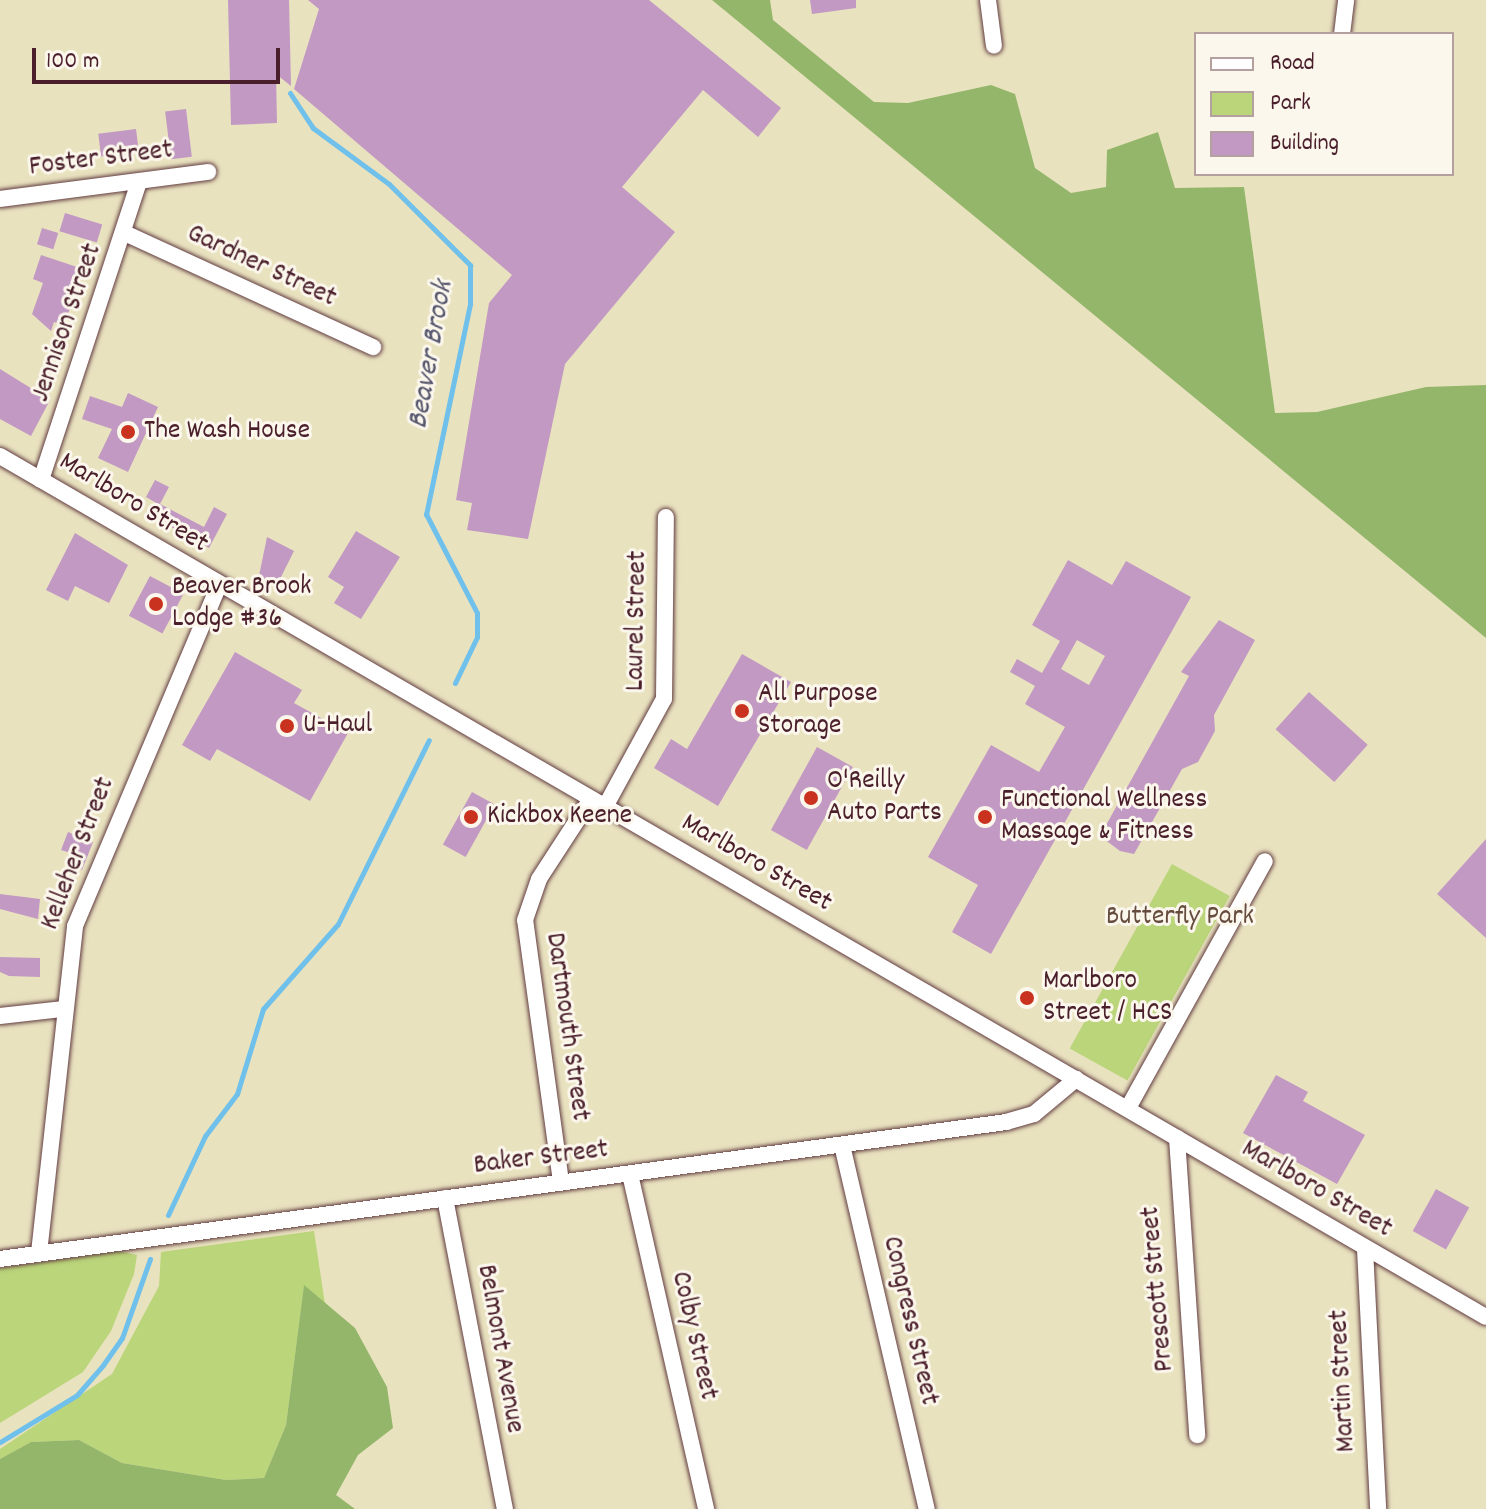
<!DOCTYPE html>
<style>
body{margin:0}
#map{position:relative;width:1486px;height:1509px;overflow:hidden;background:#e9e2bf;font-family:Dekko,sans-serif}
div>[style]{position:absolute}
.green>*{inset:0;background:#bad57a;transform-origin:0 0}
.forest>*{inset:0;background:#93b66a}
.stream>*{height:5px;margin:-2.5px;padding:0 2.5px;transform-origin:2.5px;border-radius:2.5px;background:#6fc0eb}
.building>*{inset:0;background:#c199c3;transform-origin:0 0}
.roads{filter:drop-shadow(0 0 2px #623c41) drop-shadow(0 0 2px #623c41)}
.minor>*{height:16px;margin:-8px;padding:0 8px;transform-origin:8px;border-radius:8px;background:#fff}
.dots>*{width:22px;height:22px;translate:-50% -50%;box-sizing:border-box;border:4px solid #fbf7ec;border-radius:50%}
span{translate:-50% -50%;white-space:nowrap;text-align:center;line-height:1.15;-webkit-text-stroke:6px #fbf7ec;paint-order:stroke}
.street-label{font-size:28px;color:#4a1f2b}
.poi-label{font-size:28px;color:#4a1f2b}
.left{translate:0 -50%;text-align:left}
.park-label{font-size:28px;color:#664c3f}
.water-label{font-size:30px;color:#57576e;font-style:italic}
.legend{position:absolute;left:1194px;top:32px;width:260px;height:144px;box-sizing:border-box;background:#fbf7ec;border:2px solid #b4a19f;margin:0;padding:10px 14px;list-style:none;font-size:24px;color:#4a1f2b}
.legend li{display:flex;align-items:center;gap:16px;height:40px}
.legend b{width:40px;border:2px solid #b4a19f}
.scale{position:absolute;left:32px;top:48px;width:248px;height:36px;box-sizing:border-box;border:4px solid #4a1f2b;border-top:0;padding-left:10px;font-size:24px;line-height:28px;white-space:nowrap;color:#4a1f2b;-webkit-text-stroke:6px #fbf7ec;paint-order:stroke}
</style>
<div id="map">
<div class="green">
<i style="left:1172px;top:864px;width:66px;height:211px;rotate:29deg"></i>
<i style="clip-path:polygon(314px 1231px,326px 1311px,304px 1286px,286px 1425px,264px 1478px,226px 1480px,122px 1463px,79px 1440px,31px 1442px,0 1459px,0 1449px,112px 1374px,159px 1286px,161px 1252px)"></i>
<i style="clip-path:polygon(119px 1251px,137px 1255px,134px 1274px,111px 1331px,83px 1372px,0 1423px,0 1268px)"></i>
</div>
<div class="forest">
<i style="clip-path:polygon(712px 0,770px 0,773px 20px,874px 102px,908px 103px,991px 85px,1015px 94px,1035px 168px,1071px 193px,1106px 187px,1107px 150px,1158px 132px,1175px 188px,1244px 187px,1275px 413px,1317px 412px,1426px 387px,1486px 385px,1486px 638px)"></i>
<i style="clip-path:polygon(304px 1285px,355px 1328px,387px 1387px,393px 1428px,358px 1455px,336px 1495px,355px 1509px,0 1509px,0 1459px,31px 1442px,79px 1440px,122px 1463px,226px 1480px,264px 1478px,286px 1425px)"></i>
</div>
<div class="stream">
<i style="left:290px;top:93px;width:42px;rotate:56.7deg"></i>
<i style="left:313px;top:128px;width:94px;rotate:36.4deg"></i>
<i style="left:389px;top:184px;width:115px;rotate:45deg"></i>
<i style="left:470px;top:265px;width:39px;rotate:90deg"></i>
<i style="left:470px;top:304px;width:215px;rotate:101.8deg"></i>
<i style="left:426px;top:514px;width:111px;rotate:62.7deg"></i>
<i style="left:477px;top:613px;width:24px;rotate:90deg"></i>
<i style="left:477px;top:637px;width:51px;rotate:115.6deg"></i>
<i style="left:168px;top:1215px;width:87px;rotate:-64.9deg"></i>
<i style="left:205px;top:1136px;width:53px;rotate:-52.7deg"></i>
<i style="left:237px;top:1094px;width:89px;rotate:-73deg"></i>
<i style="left:263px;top:1009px;width:113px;rotate:-48.6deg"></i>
<i style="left:338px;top:924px;width:205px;rotate:-63.7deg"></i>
<i style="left:0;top:1442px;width:90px;rotate:-31.4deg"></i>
<i style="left:77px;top:1395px;width:40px;rotate:-49deg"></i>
<i style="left:103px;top:1365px;width:33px;rotate:-55deg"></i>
<i style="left:122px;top:1338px;width:84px;rotate:-70.5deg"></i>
</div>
<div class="building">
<i style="clip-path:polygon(228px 0,289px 0,291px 86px,276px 74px,277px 123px,231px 125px)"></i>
<i style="clip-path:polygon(308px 0,649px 0,781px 108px,758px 137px,703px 90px,622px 187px,675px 232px,565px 364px,528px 539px,467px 530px,472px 503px,456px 500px,489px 303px,512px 275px,294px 89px,319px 9px)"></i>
<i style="clip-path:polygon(810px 0,856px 0,856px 8px,812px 14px)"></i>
<i style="left:186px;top:109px;width:48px;height:21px;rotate:83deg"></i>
<i style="left:136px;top:129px;width:23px;height:38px;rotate:83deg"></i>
<i style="left:65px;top:213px;width:39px;height:19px;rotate:17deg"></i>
<i style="left:42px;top:228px;width:17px;height:17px;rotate:17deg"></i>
<i style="clip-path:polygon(41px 255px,83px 269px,64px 326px,54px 322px,51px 331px,32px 314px,43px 283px,33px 279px)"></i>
<i style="clip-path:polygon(0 369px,50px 400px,31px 436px,0 419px)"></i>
<i style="clip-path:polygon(128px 393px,158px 407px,128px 472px,98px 458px,112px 429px,82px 419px,90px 396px,122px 407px)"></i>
<i style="clip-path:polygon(155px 480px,169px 487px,160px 504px,204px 527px,214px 507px,227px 514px,209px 548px,151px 516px,158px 504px,146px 497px)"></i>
<i style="clip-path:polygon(356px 531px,400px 557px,361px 619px,334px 603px,344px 587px,328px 577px)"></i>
<i style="clip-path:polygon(75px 533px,128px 565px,109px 603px,75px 586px,68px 601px,46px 590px)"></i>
<i style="clip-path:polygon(267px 537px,294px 551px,277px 585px,259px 576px)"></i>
<i style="clip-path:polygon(evenodd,1068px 560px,1112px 585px,1126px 561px,1191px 597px,991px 954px,952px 932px,978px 885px,928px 857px,991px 745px,1039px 772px,1065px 727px,1025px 704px,1035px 686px,1010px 672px,1017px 659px,1042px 673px,1060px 641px,1032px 625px,1068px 560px,1077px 640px,1105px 656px,1089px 685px,1061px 669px,1077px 640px)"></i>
<i style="left:150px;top:576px;width:38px;height:45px;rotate:28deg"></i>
<i style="clip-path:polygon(1219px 620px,1255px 640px,1214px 715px,1215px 731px,1198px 762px,1182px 769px,1134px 854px,1120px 851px,1100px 836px,1189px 676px,1181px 672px)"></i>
<i style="clip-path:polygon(235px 652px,302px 690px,294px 703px,348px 733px,310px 801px,217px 749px,210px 761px,182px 745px)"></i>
<i style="clip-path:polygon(742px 654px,791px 682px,718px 806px,654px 768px,671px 739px,687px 749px)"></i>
<i style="left:1309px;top:692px;width:79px;height:50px;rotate:42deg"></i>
<i style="left:817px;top:747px;width:41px;height:95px;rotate:29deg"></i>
<i style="left:472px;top:792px;width:26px;height:60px;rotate:29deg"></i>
<i style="clip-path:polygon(68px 832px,93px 842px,82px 870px,66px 864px,71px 853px,61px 850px)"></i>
<i style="clip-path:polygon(1486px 839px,1486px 938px,1437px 894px)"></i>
<i style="clip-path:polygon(0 894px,40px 899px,38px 919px,0 909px)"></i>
<i style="clip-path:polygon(0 957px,40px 958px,40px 977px,9px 976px,0 972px)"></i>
<i style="clip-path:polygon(1276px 1075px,1308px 1092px,1303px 1101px,1365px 1135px,1337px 1184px,1243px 1133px)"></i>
<i style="left:1436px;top:1189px;width:38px;height:48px;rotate:29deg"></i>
</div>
<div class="roads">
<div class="minor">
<i style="left:988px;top:0;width:46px;rotate:82.6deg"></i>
<i style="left:1342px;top:34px;width:34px;rotate:-83deg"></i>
<i style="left:0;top:199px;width:210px;rotate:-7.4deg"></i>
<i style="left:127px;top:234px;width:271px;rotate:24.7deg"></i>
<i style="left:0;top:456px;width:1717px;rotate:30.09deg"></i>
<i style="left:41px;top:480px;width:314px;rotate:-71.8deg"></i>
<i style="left:605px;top:807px;width:123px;rotate:-61.4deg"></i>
<i style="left:664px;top:699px;width:182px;rotate:-89.4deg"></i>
<i style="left:0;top:1016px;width:62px;rotate:-6.4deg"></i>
<i style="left:1128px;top:1108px;width:282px;rotate:-61deg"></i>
<i style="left:1177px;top:1138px;width:298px;rotate:86.1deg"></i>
<i style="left:842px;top:1145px;width:374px;rotate:76.9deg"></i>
<i style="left:630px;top:1174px;width:344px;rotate:77.2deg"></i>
<i style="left:561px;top:1182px;width:264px;rotate:-97.8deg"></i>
<i style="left:525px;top:920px;width:43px;rotate:-71.1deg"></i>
<i style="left:539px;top:879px;width:95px;rotate:-57deg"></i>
<i style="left:445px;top:1198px;width:317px;rotate:79.1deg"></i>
<i style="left:1365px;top:1249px;width:260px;rotate:87.1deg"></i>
<i style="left:39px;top:1253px;width:329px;rotate:-83.7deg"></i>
<i style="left:75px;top:926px;width:370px;rotate:-67.1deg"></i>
<i style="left:0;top:1259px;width:1015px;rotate:-7.75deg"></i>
<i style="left:1006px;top:1122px;width:29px;rotate:-16deg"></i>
<i style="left:1034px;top:1114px;width:55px;rotate:-39.8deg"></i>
</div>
</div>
<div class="dots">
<i style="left:128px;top:432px;background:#c8321e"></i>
<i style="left:156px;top:604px;background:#c8321e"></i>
<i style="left:742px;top:711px;background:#c8321e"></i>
<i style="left:287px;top:726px;background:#c8321e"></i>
<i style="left:811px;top:798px;background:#c8321e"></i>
<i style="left:471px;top:817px;background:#c8321e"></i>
<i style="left:985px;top:817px;background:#c8321e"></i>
<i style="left:1027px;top:998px;background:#c8321e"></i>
</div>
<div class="street-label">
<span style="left:101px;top:160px;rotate:-7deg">Foster Street</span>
<span style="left:261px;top:267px;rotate:25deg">Gardner Street</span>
<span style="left:68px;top:323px;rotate:-71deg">Jennison Street</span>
<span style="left:133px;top:504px;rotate:31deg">Marlboro Street</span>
<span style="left:638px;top:621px;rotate:-89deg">Laurel Street</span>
<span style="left:79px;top:854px;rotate:-69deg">Kelleher Street</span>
<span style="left:756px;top:864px;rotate:30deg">Marlboro Street</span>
<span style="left:566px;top:1027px;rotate:82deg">Dartmouth Street</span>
<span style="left:541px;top:1159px;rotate:-7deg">Baker Street</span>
<span style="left:1316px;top:1190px;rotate:30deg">Marlboro Street</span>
<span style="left:1159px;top:1289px;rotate:-95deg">Prescott Street</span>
<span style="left:909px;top:1321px;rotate:77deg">Congress Street</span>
<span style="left:693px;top:1336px;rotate:77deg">Colby Street</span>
<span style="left:499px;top:1349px;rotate:80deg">Belmont Avenue</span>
<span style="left:1344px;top:1381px;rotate:-93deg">Martin Street</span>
</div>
<div class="poi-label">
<span class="left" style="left:144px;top:432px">The Wash House</span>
<span class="left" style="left:172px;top:604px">Beaver Brook<br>Lodge #36</span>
<span class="left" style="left:758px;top:711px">All Purpose<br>Storage</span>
<span class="left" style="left:303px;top:726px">U-Haul</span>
<span class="left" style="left:827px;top:798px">O'Reilly<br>Auto Parts</span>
<span class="left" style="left:1001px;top:817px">Functional Wellness<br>Massage &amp; Fitness</span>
<span class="left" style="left:487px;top:817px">Kickbox Keene</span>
<span class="left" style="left:1043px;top:998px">Marlboro<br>Street / HCS</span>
</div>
<div class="park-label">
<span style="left:1180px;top:918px">Butterfly Park</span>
</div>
<div class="water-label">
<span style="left:433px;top:355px;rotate:-80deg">Beaver Brook</span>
</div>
<ul class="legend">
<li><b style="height:10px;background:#fff"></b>Road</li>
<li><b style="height:22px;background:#bad57a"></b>Park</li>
<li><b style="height:22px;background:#c199c3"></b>Building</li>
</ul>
<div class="scale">100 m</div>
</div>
